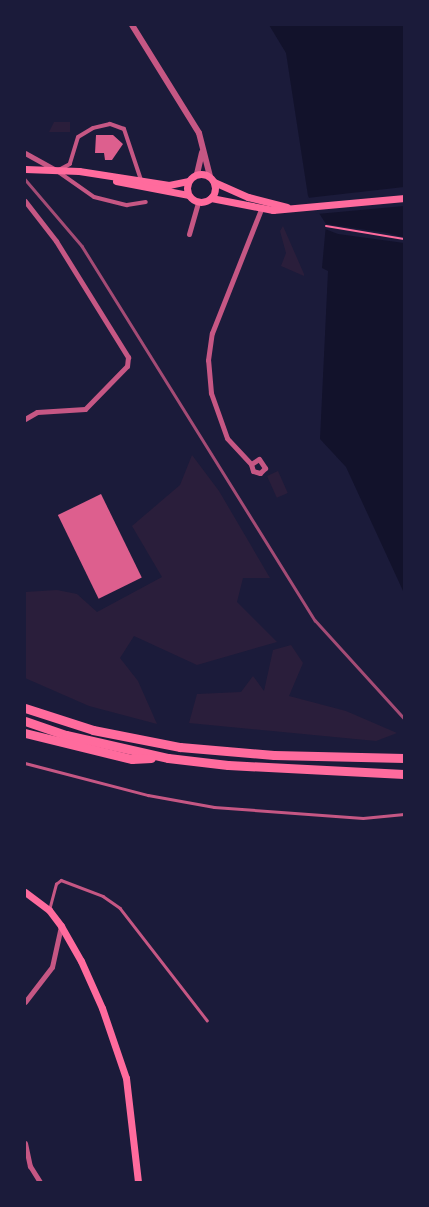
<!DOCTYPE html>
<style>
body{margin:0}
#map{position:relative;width:429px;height:1207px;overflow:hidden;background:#1b1b3a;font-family:"PT Sans Narrow",sans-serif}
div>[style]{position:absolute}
.green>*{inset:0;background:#2a1e3b;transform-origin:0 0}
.water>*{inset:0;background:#12122b}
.pier>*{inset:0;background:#1b1b3a}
.building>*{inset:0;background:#dd5f8e;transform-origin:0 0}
.path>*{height:2px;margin:-1px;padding:0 1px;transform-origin:1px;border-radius:1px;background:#ff6b9d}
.service>*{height:2.5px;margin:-1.25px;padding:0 1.25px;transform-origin:1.25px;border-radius:1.25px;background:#c65784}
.pedestrian>*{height:4px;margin:-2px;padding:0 2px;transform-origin:2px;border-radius:2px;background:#c65784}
.minor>*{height:5px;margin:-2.5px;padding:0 2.5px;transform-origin:2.5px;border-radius:2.5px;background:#c65784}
.tertiary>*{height:6px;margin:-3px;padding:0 3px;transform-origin:3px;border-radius:3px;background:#c65784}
.secondary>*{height:7px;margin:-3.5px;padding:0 3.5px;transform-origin:3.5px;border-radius:3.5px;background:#ff6b9d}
.secondary>.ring{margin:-3.5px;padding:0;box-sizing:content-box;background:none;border:7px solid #ff6b9d;border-radius:50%}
.motorway>*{height:9px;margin:-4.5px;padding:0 4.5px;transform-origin:4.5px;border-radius:4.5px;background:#ff6b9d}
.rail>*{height:2.5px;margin:-1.25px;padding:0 1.25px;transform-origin:1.25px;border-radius:1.25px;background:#a44b75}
span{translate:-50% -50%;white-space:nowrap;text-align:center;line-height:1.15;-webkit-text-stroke:4.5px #1b1b3a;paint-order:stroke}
.frame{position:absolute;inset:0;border:26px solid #1b1b3a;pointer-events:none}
</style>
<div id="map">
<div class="green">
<i style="clip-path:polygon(54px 122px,70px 122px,70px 132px,49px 132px)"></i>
<i style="clip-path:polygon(283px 226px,304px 274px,304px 276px,281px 266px,286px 253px,280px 231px)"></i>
<i style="clip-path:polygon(192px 455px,219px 491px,270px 578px,243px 578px,237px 602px,277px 642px,197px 665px,134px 636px,120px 658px,138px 681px,157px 724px,89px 706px,25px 678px,25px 592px,57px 590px,77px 594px,97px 612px,162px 577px,132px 526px,180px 485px)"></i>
<i style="left:278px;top:471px;width:24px;height:12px;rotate:66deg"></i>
<i style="clip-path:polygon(291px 645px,303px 663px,289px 696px,346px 711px,397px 733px,376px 741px,189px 723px,197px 694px,241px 692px,253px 676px,264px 691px,273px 650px)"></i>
</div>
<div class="water">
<i style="clip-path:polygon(269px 25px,404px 25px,404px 593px,346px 467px,320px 439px,328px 271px,322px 268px,326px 224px,308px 196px,286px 53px)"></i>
</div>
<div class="pier">
<i style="clip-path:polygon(404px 187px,404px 206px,317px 214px,307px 198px)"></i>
<i style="clip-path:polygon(326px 224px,387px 233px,403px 237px,404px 243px,338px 234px,325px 229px)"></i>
</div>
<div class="building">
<i style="clip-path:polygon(96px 135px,113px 135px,123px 144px,112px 160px,105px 160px,104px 153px,95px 153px)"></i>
<i style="left:101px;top:494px;width:93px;height:48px;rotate:64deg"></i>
</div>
<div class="path">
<i style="left:326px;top:226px;width:79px;rotate:9.5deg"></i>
</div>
<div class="service">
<i style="left:25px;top:763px;width:127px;rotate:14.6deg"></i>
<i style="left:148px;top:795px;width:67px;rotate:10.3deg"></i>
<i style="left:214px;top:807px;width:149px;rotate:4.2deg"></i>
<i style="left:363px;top:818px;width:41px;rotate:-5.6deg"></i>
<i style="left:49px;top:910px;width:27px;rotate:-75deg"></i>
<i style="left:56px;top:884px;width:6px;rotate:-39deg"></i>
<i style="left:61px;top:880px;width:45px;rotate:20.9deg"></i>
<i style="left:103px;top:896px;width:21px;rotate:35deg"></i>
<i style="left:120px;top:908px;width:142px;rotate:52.2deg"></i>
</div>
<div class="pedestrian">
<i style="left:141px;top:180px;width:54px;rotate:-108.4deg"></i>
<i style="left:124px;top:129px;width:15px;rotate:-160deg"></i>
<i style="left:110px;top:124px;width:17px;rotate:167deg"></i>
<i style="left:93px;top:128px;width:17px;rotate:149deg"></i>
<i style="left:78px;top:137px;width:28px;rotate:107deg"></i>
<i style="left:70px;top:164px;width:15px;rotate:152deg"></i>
<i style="left:57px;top:171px;width:45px;rotate:35.1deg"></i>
<i style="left:94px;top:197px;width:34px;rotate:14deg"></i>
<i style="left:127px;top:205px;width:19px;rotate:-9deg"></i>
</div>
<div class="minor">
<i style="left:25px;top:153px;width:33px;rotate:29deg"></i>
<i style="left:25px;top:201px;width:51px;rotate:52.2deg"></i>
<i style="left:56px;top:241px;width:137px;rotate:58.2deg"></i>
<i style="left:128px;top:357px;width:9px;rotate:96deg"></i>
<i style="left:127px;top:366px;width:60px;rotate:134.3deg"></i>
<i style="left:85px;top:409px;width:48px;rotate:176.4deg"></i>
<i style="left:37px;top:412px;width:14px;rotate:150deg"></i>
<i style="left:189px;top:234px;width:33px;rotate:-74deg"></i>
<i style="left:251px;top:464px;width:9px;rotate:-32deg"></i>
<i style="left:259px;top:459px;width:11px;rotate:56deg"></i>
<i style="left:265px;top:468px;width:7px;rotate:135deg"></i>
<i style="left:260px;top:473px;width:7px;rotate:-164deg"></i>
<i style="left:253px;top:471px;width:7px;rotate:-106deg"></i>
<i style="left:251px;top:464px;width:35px;rotate:-133deg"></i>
<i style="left:227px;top:438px;width:48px;rotate:-109.6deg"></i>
<i style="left:211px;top:393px;width:33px;rotate:-95deg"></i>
<i style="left:208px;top:360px;width:27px;rotate:-82deg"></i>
<i style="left:212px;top:333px;width:133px;rotate:-68.4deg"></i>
<i style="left:25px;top:1002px;width:44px;rotate:-52.4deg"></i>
<i style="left:52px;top:967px;width:42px;rotate:-77.6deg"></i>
<i style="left:25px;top:1143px;width:24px;rotate:78deg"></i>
<i style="left:30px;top:1166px;width:19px;rotate:58deg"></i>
</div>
<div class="tertiary">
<i style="left:132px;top:25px;width:127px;rotate:58.2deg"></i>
<i style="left:199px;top:133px;width:44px;rotate:75.7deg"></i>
<i style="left:197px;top:174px;width:22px;rotate:-77deg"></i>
</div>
<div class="secondary">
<i style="left:25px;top:169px;width:54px;rotate:2.1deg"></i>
<i style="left:79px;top:171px;width:91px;rotate:8.8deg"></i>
<i style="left:169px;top:185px;width:19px;rotate:-12deg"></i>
<i class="ring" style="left:187px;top:174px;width:21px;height:21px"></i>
<i style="left:116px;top:181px;width:73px;rotate:11deg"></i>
<i style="left:214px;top:182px;width:37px;rotate:24deg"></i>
<i style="left:248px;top:197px;width:40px;rotate:14.4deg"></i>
<i style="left:211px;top:198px;width:63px;rotate:11deg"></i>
<i style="left:273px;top:210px;width:132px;rotate:-5.2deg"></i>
<i style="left:25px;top:892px;width:30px;rotate:37deg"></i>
<i style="left:49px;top:910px;width:20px;rotate:53deg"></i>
<i style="left:61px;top:926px;width:40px;rotate:60.3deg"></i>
<i style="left:81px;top:961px;width:51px;rotate:65.9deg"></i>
<i style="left:102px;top:1008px;width:74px;rotate:71.1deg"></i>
<i style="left:126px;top:1078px;width:105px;rotate:83.4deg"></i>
</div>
<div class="motorway">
<i style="left:25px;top:708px;width:71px;rotate:17.9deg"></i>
<i style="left:93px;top:730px;width:89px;rotate:11.1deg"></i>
<i style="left:180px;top:747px;width:94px;rotate:4.9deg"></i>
<i style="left:274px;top:755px;width:130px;rotate:1.3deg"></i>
<i style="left:25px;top:721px;width:43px;rotate:18.9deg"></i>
<i style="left:66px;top:735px;width:105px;rotate:12.7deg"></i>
<i style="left:168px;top:758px;width:60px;rotate:6.7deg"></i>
<i style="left:228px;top:765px;width:176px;rotate:2.9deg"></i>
<i style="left:25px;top:733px;width:110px;rotate:13.7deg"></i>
<i style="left:132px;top:759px;width:19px;rotate:-3deg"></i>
</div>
<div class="rail">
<i style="left:25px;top:179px;width:88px;rotate:49.6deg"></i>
<i style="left:82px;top:246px;width:441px;rotate:58.1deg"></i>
<i style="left:315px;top:620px;width:132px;rotate:47.8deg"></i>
</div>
<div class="frame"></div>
</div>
